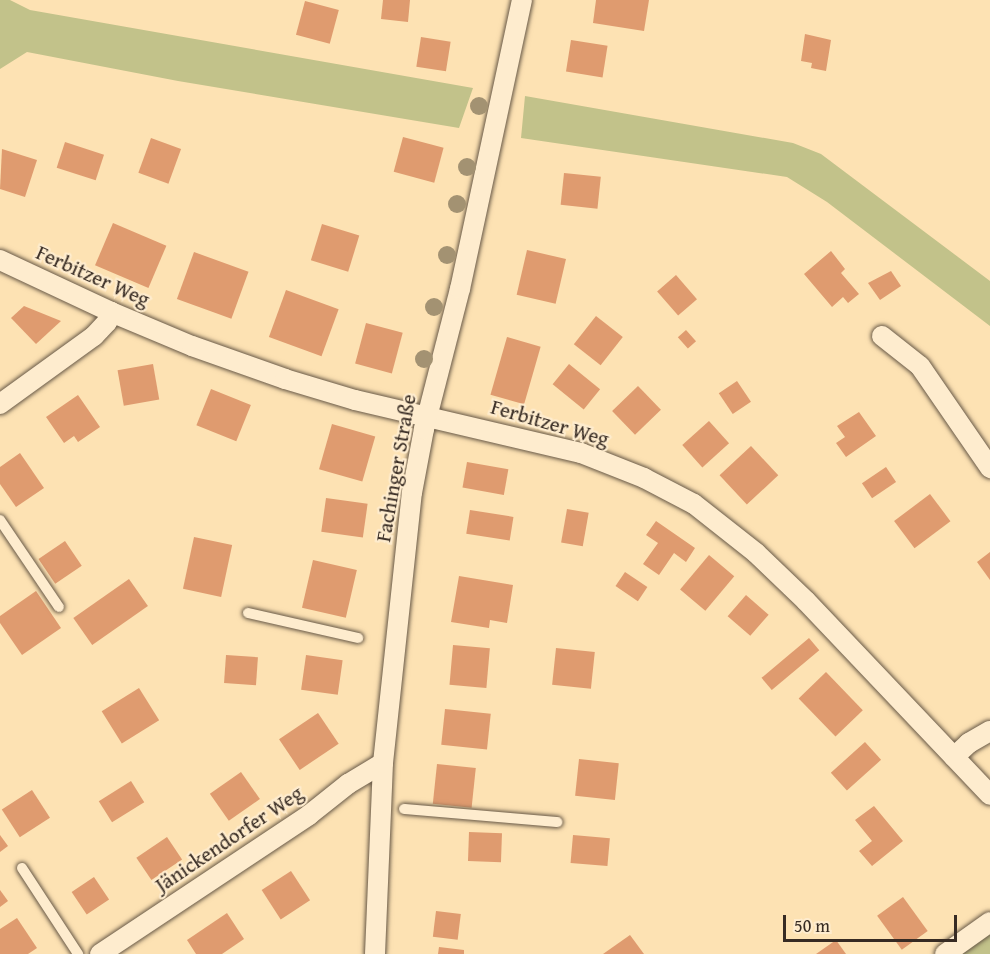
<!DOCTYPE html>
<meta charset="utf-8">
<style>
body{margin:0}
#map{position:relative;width:990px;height:954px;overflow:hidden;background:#fde2b3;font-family:"Gentium Book Plus",serif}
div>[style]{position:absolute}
.green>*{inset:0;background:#c2c28a}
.building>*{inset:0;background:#df9b6f;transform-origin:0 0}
.roads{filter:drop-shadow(0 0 2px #685947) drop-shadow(0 0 2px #685947)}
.service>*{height:10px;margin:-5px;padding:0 5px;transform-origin:5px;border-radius:5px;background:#feecce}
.minor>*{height:20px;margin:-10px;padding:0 10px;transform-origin:10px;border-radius:10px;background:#feecce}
.trees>*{width:18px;height:18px;margin:-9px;border-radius:50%;background:#a39272}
span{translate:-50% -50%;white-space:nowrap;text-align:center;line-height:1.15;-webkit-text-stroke:4.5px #feecce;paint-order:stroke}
.street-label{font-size:21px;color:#372b23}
.scale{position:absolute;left:783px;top:915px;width:174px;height:27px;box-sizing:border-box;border:3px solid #372b23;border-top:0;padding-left:8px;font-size:18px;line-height:21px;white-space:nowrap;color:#372b23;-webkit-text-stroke:4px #feecce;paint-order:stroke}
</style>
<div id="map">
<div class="green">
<i style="clip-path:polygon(0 0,10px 0,30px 10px,473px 88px,459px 128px,178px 81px,27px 52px,0 69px)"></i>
<i style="clip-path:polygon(525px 96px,793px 143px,821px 154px,990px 281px,990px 326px,827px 202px,787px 177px,521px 138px)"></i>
<i style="clip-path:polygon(990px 932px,990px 954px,959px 954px)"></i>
</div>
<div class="building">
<i style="clip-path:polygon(383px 0,410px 0,408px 22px,381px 19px)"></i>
<i style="clip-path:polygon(596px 0,649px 0,644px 31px,593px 23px)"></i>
<i style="left:305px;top:1px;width:35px;height:35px;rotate:15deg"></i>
<i style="clip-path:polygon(805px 34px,831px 40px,826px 71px,811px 68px,812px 63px,801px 61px)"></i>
<i style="left:421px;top:37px;width:30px;height:30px;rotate:9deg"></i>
<i style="left:571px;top:40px;width:37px;height:32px;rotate:9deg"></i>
<i style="left:403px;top:137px;width:42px;height:36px;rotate:15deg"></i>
<i style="left:151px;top:138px;width:32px;height:37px;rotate:20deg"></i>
<i style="left:65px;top:142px;width:41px;height:27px;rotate:18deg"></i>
<i style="clip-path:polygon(2px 149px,37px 160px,25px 197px,0 189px)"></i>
<i style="left:564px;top:173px;width:37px;height:32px;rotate:6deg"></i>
<i style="left:113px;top:223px;width:58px;height:46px;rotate:23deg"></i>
<i style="left:322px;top:224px;width:39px;height:38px;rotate:17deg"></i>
<i style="left:527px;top:250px;width:40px;height:46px;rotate:13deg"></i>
<i style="clip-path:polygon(831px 251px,845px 269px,841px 273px,859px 294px,848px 303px,843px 297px,832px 307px,804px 274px)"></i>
<i style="left:194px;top:252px;width:58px;height:50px;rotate:20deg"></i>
<i style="clip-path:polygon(891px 271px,901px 286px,880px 300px,868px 283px)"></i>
<i style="left:676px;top:275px;width:32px;height:25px;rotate:49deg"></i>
<i style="left:286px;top:290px;width:56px;height:50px;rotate:20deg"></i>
<i style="clip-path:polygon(24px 306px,61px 321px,36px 344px,11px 318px)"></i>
<i style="left:596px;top:316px;width:34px;height:36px;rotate:38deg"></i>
<i style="left:366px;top:323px;width:38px;height:42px;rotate:15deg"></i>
<i style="left:686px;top:330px;width:15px;height:11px;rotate:48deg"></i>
<i style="left:507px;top:337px;width:35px;height:60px;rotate:16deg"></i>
<i style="left:153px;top:364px;width:36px;height:36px;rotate:80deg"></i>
<i style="left:569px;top:364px;width:40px;height:26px;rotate:39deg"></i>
<i style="left:737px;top:381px;width:25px;height:22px;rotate:56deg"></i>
<i style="left:638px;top:386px;width:33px;height:36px;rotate:46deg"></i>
<i style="left:211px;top:389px;width:43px;height:39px;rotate:22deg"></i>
<i style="clip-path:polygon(78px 395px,100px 427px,78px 442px,74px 436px,64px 443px,46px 417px)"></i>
<i style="clip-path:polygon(859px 412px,876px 436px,846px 457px,836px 443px,845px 437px,837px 426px)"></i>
<i style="left:709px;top:421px;width:30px;height:36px;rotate:48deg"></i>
<i style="left:332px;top:424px;width:45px;height:47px;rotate:16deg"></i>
<i style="left:751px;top:446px;width:40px;height:43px;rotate:47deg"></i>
<i style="clip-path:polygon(20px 453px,44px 488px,16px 507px,0 484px,0 467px)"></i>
<i style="left:467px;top:462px;width:42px;height:26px;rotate:10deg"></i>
<i style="left:886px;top:467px;width:18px;height:29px;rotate:56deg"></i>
<i style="left:930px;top:494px;width:34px;height:45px;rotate:53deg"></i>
<i style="left:326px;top:498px;width:42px;height:34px;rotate:8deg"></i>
<i style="left:567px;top:509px;width:22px;height:34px;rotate:10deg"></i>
<i style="left:470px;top:510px;width:44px;height:24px;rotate:9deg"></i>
<i style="clip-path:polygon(656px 521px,695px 548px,686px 562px,674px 553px,659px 575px,643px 564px,658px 543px,646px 535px)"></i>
<i style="left:194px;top:537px;width:39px;height:53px;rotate:12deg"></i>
<i style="left:65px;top:541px;width:30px;height:32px;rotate:56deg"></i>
<i style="clip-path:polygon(990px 552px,990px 580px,977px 562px)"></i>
<i style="left:709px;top:555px;width:33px;height:45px;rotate:40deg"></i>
<i style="left:313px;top:560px;width:45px;height:49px;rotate:13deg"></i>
<i style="left:625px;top:572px;width:27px;height:17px;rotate:34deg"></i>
<i style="clip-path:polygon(459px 576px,513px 585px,507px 623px,490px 620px,489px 628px,451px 622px)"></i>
<i style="left:129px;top:579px;width:33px;height:68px;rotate:55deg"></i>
<i style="clip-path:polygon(36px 591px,61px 628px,22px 655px,0 623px,0 616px)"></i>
<i style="left:746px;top:595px;width:30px;height:28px;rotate:41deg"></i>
<i style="left:809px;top:638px;width:16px;height:62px;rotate:50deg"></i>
<i style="left:453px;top:645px;width:37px;height:40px;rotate:5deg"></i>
<i style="left:556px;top:648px;width:39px;height:37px;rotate:6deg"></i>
<i style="left:226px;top:655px;width:32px;height:28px;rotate:4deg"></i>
<i style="left:306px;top:655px;width:37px;height:35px;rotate:8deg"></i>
<i style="left:826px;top:672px;width:53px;height:38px;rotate:46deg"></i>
<i style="left:139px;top:688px;width:38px;height:44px;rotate:58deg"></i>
<i style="left:445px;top:709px;width:46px;height:36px;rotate:6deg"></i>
<i style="left:318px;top:713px;width:37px;height:47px;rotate:56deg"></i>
<i style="left:865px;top:742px;width:24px;height:46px;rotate:48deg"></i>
<i style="left:579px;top:759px;width:40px;height:37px;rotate:6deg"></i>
<i style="left:437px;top:764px;width:39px;height:40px;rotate:6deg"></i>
<i style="left:241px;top:772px;width:33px;height:38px;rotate:55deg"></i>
<i style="left:131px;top:781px;width:25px;height:38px;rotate:58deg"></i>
<i style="left:32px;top:790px;width:33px;height:36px;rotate:57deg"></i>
<i style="clip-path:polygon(874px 806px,903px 841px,872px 866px,859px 851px,872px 841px,855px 820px)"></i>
<i style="left:469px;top:832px;width:33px;height:29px;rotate:2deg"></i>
<i style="clip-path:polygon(0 835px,8px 846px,0 852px)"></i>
<i style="left:573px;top:835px;width:37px;height:28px;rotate:5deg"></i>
<i style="left:167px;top:837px;width:27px;height:37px;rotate:56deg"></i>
<i style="left:291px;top:871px;width:35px;height:35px;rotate:57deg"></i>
<i style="left:94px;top:877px;width:27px;height:27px;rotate:56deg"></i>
<i style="clip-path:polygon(0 890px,8px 901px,0 907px)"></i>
<i style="left:903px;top:897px;width:42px;height:32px;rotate:54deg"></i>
<i style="left:436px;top:911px;width:25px;height:26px;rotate:7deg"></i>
<i style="clip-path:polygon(227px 913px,244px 939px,222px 954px,196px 954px,187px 940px)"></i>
<i style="clip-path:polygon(17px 918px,37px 948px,28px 954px,0 954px,0 929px)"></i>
<i style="clip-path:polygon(630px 935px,644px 954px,603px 954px)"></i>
<i style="clip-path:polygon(836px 940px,846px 954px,816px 954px)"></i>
<i style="clip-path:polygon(439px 947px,464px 950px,464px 954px,438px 954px)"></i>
</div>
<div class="roads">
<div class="service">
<i style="left:0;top:520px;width:105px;rotate:55.9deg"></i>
<i style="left:248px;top:613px;width:113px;rotate:12.8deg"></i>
<i style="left:404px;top:809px;width:154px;rotate:4.9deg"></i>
<i style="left:22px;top:868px;width:103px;rotate:56.9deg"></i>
</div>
<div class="minor">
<i style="left:0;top:260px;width:123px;rotate:25.1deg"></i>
<i style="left:111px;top:312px;width:88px;rotate:22.8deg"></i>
<i style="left:192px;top:346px;width:99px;rotate:19.5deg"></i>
<i style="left:285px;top:379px;width:73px;rotate:16.7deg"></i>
<i style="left:355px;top:400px;width:232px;rotate:13.2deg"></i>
<i style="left:581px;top:453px;width:68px;rotate:21.6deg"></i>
<i style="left:644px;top:478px;width:56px;rotate:27.5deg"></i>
<i style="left:694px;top:504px;width:79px;rotate:38.3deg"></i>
<i style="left:756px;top:553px;width:69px;rotate:43.8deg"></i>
<i style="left:806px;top:601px;width:267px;rotate:46.5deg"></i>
<i style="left:882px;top:336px;width:48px;rotate:38.3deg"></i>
<i style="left:920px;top:366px;width:124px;rotate:55.5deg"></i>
<i style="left:0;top:404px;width:116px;rotate:-35.9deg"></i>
<i style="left:94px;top:336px;width:19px;rotate:-47deg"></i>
<i style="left:107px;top:322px;width:11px;rotate:-68deg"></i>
<i style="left:954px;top:757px;width:21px;rotate:-43deg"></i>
<i style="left:969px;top:743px;width:24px;rotate:-30deg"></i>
<i style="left:100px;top:954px;width:251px;rotate:-33.6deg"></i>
<i style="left:309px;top:815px;width:50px;rotate:-38.5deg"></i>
<i style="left:348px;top:784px;width:41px;rotate:-31deg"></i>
<i style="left:375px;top:954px;width:191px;rotate:-87.6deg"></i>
<i style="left:383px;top:763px;width:272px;rotate:-83.9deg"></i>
<i style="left:412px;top:493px;width:65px;rotate:-79.4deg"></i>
<i style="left:424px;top:429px;width:145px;rotate:-75.6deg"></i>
<i style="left:460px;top:289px;width:296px;rotate:-77.9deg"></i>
<i style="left:945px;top:954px;width:55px;rotate:-35.4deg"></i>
</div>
</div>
<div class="trees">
<i style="left:479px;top:106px"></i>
<i style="left:467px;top:167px"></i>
<i style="left:457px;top:204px"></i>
<i style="left:447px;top:255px"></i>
<i style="left:434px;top:307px"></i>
<i style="left:424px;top:359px"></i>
</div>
<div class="street-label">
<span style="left:93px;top:276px;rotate:24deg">Ferbitzer Weg</span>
<span style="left:550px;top:423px;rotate:16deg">Ferbitzer Weg</span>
<span style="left:396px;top:468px;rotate:-80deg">Fachinger Straße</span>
<span style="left:229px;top:839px;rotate:-34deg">Jänickendorfer Weg</span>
</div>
<div class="scale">50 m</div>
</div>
